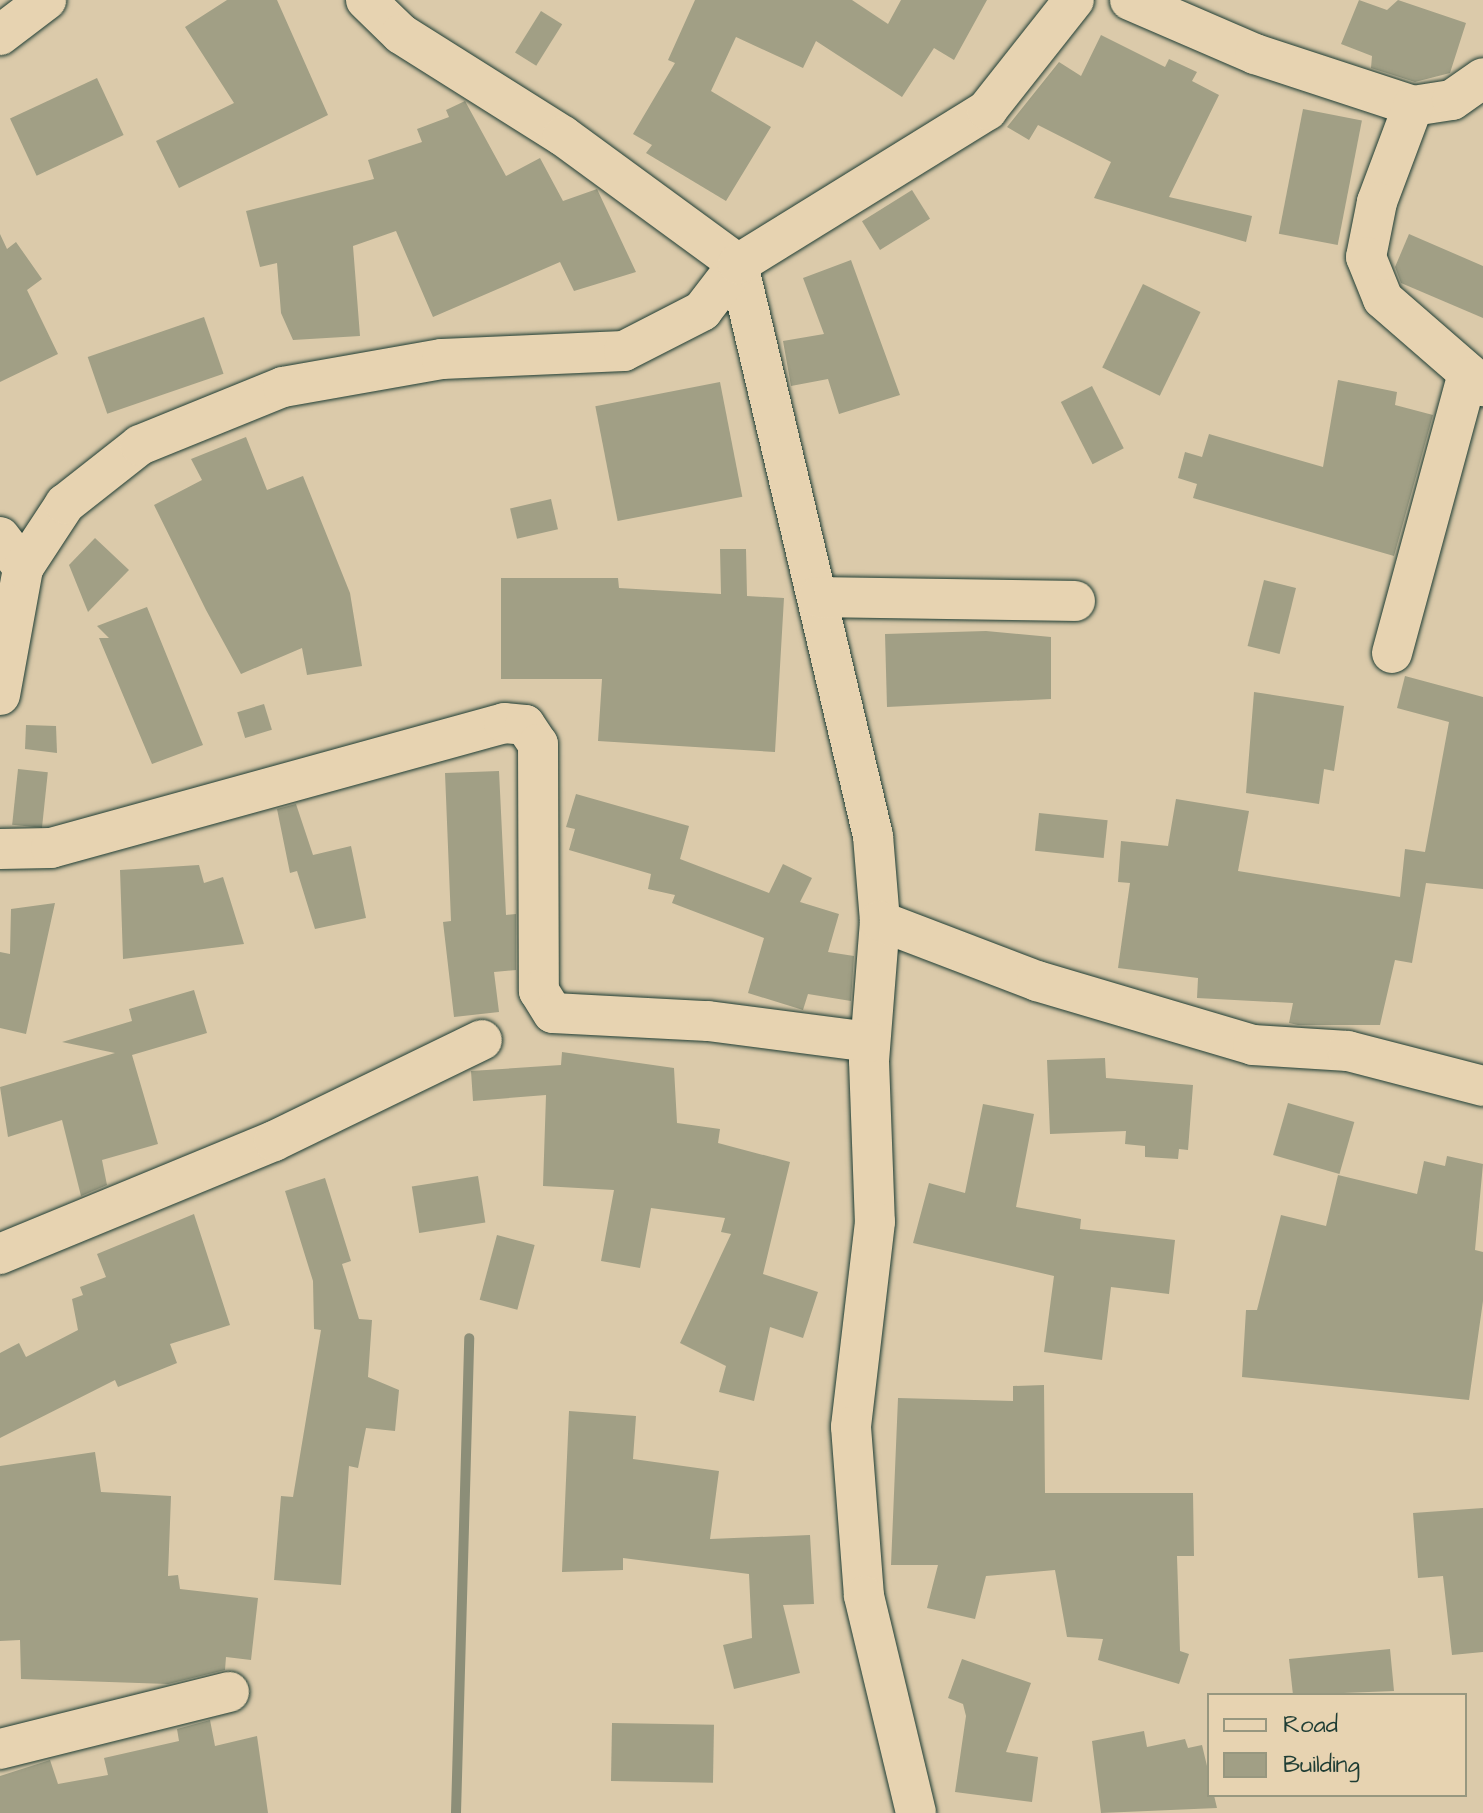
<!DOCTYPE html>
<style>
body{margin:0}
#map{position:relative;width:1483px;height:1813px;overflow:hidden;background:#dbcaaa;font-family:"Architects Daughter",sans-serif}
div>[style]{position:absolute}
.stream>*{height:10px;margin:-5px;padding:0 5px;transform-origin:5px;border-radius:5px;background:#8c8e78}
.building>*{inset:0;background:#a19f85;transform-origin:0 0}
.roads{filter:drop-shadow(0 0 2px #1f3d34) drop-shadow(0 0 2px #1f3d34)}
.minor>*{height:40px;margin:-20px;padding:0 20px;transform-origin:20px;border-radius:20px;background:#e7d3b1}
span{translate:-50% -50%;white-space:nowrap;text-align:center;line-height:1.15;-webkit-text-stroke:6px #e7d3b1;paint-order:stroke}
.legend{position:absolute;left:1207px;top:1693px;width:260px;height:104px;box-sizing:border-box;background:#e7d3b1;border:2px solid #97977f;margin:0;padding:10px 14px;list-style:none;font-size:24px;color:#1f3d34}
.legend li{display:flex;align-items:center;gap:16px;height:40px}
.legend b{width:40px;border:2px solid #97977f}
</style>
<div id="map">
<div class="stream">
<i style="left:456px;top:1813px;width:475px;rotate:-88.4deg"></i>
</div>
<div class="building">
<i style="clip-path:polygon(227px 0,277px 0,328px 115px,179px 188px,156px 141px,234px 103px,185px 27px)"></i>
<i style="clip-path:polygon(695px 0,852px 0,888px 24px,901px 0,987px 0,954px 60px,934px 48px,902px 97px,816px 41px,803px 68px,736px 37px,711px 91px,771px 127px,726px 201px,646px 153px,652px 145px,633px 134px,675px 63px,668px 60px)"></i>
<i style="clip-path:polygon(1359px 0,1387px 10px,1398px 0,1466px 23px,1450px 73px,1415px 82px,1371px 68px,1372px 56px,1341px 44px)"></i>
<i style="left:541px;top:11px;width:25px;height:49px;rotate:32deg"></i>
<i style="clip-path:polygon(1101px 35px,1165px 67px,1169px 59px,1197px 72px,1192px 81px,1219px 95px,1169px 197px,1252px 216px,1246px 242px,1094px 198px,1111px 162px,1038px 125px,1029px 140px,1007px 127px,1059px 62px,1081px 76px)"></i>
<i style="left:97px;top:78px;width:63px;height:96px;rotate:65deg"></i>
<i style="clip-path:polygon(465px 101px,506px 176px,540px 158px,563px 201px,597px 189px,636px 272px,574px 291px,560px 262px,433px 317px,396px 231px,353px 246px,360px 336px,293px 340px,281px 313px,277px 263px,260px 267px,246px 211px,374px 179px,368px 160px,422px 142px,417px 129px,449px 117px,446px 110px)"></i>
<i style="left:1303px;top:109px;width:60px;height:127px;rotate:11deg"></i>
<i style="left:912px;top:190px;width:34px;height:59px;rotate:58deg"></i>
<i style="clip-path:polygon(0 234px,7px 249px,16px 242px,42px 279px,27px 290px,58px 354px,0 382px)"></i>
<i style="clip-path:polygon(1409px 234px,1483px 266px,1483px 318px,1401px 283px,1395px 267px)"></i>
<i style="clip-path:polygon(851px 260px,900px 395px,839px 414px,828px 379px,791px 386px,783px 341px,824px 334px,803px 278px)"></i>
<i style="left:1143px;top:284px;width:64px;height:93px;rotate:26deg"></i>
<i style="left:204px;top:317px;width:60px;height:123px;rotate:71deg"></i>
<i style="clip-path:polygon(1338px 380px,1397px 392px,1395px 405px,1433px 415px,1394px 556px,1193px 498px,1197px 484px,1178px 478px,1185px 452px,1202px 457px,1209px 434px,1323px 467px)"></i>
<i style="left:720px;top:382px;width:117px;height:127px;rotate:79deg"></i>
<i style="left:1092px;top:386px;width:70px;height:35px;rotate:63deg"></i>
<i style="clip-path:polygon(246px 437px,267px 490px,303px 476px,350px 593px,362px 666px,307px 675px,302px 648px,241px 674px,206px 610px,154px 505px,202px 480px,191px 459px)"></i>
<i style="left:551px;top:499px;width:31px;height:42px;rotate:77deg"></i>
<i style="clip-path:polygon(95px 538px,129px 570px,88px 612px,69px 565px)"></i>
<i style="clip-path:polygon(720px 549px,746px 549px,747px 596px,784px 598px,775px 752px,598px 741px,602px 679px,501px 679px,501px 578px,618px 578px,619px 588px,721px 594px)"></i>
<i style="left:1264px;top:580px;width:33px;height:68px;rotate:14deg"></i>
<i style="clip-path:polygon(147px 607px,203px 745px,152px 764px,99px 638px,109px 638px,97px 626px)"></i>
<i style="clip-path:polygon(986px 631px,1051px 637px,1051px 699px,887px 707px,885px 634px)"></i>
<i style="clip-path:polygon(1405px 676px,1483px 697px,1483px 889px,1426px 883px,1412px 963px,1395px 960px,1380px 1025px,1298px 1025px,1289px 1023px,1293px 1003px,1197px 998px,1198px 978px,1118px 968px,1130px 883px,1118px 882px,1121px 841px,1168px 846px,1176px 799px,1249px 811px,1238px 871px,1400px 897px,1405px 849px,1425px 852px,1449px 722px,1397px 708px)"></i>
<i style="clip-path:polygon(1254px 692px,1344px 706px,1334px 771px,1324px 769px,1319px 804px,1246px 793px)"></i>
<i style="left:264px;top:704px;width:27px;height:28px;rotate:73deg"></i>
<i style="clip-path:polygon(26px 725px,56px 726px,57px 753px,25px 749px)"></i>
<i style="left:18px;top:769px;width:30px;height:56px;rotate:6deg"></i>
<i style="clip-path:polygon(499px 771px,506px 915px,516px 914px,516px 970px,494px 972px,499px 1012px,454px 1017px,443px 922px,451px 921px,445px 773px)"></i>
<i style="clip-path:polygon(576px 794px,689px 826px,680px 859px,769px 893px,783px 864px,812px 878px,800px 902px,839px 914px,828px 952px,854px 956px,851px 1001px,808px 994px,803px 1010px,748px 993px,764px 938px,672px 903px,675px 895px,648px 889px,651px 874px,569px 850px,575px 829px,566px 827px)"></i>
<i style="clip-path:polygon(296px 804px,313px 855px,351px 846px,366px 918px,315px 929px,297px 871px,290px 873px,277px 809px)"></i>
<i style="left:1039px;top:813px;width:69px;height:38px;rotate:6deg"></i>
<i style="clip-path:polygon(199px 865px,204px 883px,223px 877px,244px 944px,123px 959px,120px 870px)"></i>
<i style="clip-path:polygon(55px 903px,26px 1034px,0 1028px,0 952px,10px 954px,11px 909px)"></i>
<i style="clip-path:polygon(194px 990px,207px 1033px,132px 1055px,158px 1144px,102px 1160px,107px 1185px,81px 1196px,62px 1120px,8px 1137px,0 1087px,115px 1053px,62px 1042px,132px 1021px,129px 1009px)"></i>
<i style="clip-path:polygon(562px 1052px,674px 1068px,677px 1123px,720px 1129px,718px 1143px,790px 1162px,763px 1274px,818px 1292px,803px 1338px,770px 1327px,754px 1401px,719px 1392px,726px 1366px,680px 1343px,731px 1234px,721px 1232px,725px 1218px,651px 1208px,640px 1268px,601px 1261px,614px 1190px,543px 1186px,546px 1095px,473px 1101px,471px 1071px,561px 1065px)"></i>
<i style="clip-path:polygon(1105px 1058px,1106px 1078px,1193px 1085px,1188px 1150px,1179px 1149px,1178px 1159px,1145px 1157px,1145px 1146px,1125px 1144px,1126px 1131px,1050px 1134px,1047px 1060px)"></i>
<i style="left:1288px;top:1103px;width:69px;height:54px;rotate:16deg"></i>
<i style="clip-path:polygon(983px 1104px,1034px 1114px,1016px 1207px,1081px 1219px,1080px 1229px,1175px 1240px,1169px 1294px,1111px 1287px,1102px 1360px,1044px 1352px,1054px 1276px,913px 1243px,929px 1183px,965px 1193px)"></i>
<i style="clip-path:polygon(1447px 1156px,1483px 1164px,1475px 1250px,1483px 1252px,1483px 1301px,1469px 1400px,1242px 1377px,1246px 1310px,1257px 1310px,1281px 1215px,1326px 1226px,1338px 1175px,1417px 1194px,1424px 1161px,1445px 1166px)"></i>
<i style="left:478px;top:1176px;width:47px;height:67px;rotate:81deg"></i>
<i style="clip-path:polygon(325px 1178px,351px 1261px,342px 1264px,359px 1319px,372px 1320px,368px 1377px,399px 1390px,395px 1431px,366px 1428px,358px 1468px,349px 1466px,341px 1585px,274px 1580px,281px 1496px,293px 1497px,321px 1330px,314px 1329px,313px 1281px,285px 1191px)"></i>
<i style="clip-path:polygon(194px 1214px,230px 1325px,170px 1344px,177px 1363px,118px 1387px,115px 1380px,0 1438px,0 1353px,19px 1343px,26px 1357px,78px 1330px,72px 1299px,83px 1295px,80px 1287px,106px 1277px,97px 1254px)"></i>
<i style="left:497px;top:1235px;width:39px;height:67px;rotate:15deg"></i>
<i style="clip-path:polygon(1044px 1385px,1045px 1493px,1193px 1493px,1194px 1556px,1177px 1556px,1180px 1651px,1189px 1654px,1179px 1684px,1098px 1660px,1103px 1639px,1067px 1637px,1055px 1570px,986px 1576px,975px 1619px,927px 1608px,938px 1565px,891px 1565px,898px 1398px,1013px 1401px,1013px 1386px)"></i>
<i style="clip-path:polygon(569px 1411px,636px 1416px,633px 1459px,719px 1471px,710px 1539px,810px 1535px,814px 1604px,783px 1605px,800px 1673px,734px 1689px,723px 1645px,752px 1638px,749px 1574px,623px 1558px,623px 1570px,562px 1572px)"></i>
<i style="clip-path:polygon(95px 1452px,101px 1492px,171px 1496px,168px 1576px,178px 1575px,180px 1589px,258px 1598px,251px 1660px,226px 1657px,225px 1670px,168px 1684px,21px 1679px,20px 1640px,0 1641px,0 1466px)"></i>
<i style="clip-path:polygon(1483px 1508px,1483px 1652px,1452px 1655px,1443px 1576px,1418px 1578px,1413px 1513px)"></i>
<i style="clip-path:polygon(1390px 1649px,1394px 1691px,1293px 1695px,1289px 1659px)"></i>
<i style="clip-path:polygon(962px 1659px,1031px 1683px,1006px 1752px,1038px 1757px,1032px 1802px,955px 1792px,966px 1716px,963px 1704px,948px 1698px)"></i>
<i style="clip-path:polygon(210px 1720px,215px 1746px,257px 1736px,268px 1813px,0 1813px,0 1776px,50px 1760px,58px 1784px,108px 1775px,104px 1758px,179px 1741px,177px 1729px)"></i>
<i style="left:612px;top:1723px;width:102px;height:58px;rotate:1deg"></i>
<i style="clip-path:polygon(1144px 1731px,1147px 1747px,1185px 1739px,1188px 1748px,1202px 1745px,1217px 1808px,1101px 1813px,1092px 1741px)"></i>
</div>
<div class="roads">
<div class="minor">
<i style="left:366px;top:0;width:49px;rotate:44.2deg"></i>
<i style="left:401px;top:34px;width:191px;rotate:32.2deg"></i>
<i style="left:563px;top:136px;width:217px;rotate:36.2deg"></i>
<i style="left:738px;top:264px;width:588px;rotate:76.72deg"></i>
<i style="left:873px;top:836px;width:85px;rotate:85.3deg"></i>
<i style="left:880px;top:921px;width:140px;rotate:94.5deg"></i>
<i style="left:869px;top:1061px;width:161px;rotate:87.9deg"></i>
<i style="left:875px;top:1222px;width:206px;rotate:96.7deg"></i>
<i style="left:851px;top:1427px;width:169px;rotate:85.6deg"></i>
<i style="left:864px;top:1596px;width:223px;rotate:76.5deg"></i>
<i style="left:1130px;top:0;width:136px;rotate:23.4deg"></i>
<i style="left:1255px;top:54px;width:166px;rotate:18.2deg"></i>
<i style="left:1413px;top:106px;width:39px;rotate:-9deg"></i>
<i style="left:1452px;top:100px;width:38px;rotate:-35deg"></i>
<i style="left:0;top:35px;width:58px;rotate:-37.3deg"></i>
<i style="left:1413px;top:106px;width:103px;rotate:110.6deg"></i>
<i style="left:1377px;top:202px;width:56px;rotate:101.3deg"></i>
<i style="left:1366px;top:257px;width:45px;rotate:68deg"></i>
<i style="left:1383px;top:299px;width:133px;rotate:41deg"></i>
<i style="left:0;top:537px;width:39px;rotate:53deg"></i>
<i style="left:818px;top:597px;width:257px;rotate:0.9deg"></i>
<i style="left:1392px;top:653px;width:286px;rotate:-74.8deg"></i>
<i style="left:0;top:695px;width:129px;rotate:-79.7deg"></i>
<i style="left:23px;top:568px;width:77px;rotate:-56.7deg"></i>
<i style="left:65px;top:504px;width:95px;rotate:-38.2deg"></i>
<i style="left:140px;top:445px;width:154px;rotate:-22.1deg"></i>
<i style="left:283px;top:387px;width:161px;rotate:-10deg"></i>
<i style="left:442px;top:359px;width:182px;rotate:-2.5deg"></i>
<i style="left:624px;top:351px;width:88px;rotate:-27.1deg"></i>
<i style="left:702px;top:311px;width:59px;rotate:-52.5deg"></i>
<i style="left:738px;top:264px;width:293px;rotate:-31.7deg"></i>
<i style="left:987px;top:110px;width:140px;rotate:-51.7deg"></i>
<i style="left:0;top:849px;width:51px;rotate:-1.1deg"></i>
<i style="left:51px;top:848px;width:470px;rotate:-15.4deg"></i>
<i style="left:504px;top:723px;width:21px;rotate:5deg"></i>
<i style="left:525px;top:725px;width:23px;rotate:56deg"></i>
<i style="left:538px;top:744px;width:247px;rotate:89.8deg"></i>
<i style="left:539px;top:991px;width:26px;rotate:58deg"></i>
<i style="left:553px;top:1013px;width:155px;rotate:3deg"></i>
<i style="left:708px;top:1021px;width:163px;rotate:7.4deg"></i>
<i style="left:880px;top:921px;width:168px;rotate:20.9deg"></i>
<i style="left:1037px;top:981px;width:225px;rotate:16.5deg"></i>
<i style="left:1253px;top:1045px;width:95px;rotate:3.6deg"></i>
<i style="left:1348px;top:1051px;width:139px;rotate:14.5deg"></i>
<i style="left:0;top:1254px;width:296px;rotate:-22.4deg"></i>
<i style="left:274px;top:1141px;width:231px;rotate:-25.9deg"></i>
<i style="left:0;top:1749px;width:236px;rotate:-14deg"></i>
</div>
</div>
<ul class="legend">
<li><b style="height:10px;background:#e7d3b1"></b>Road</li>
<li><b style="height:22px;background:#a19f85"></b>Building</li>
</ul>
</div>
